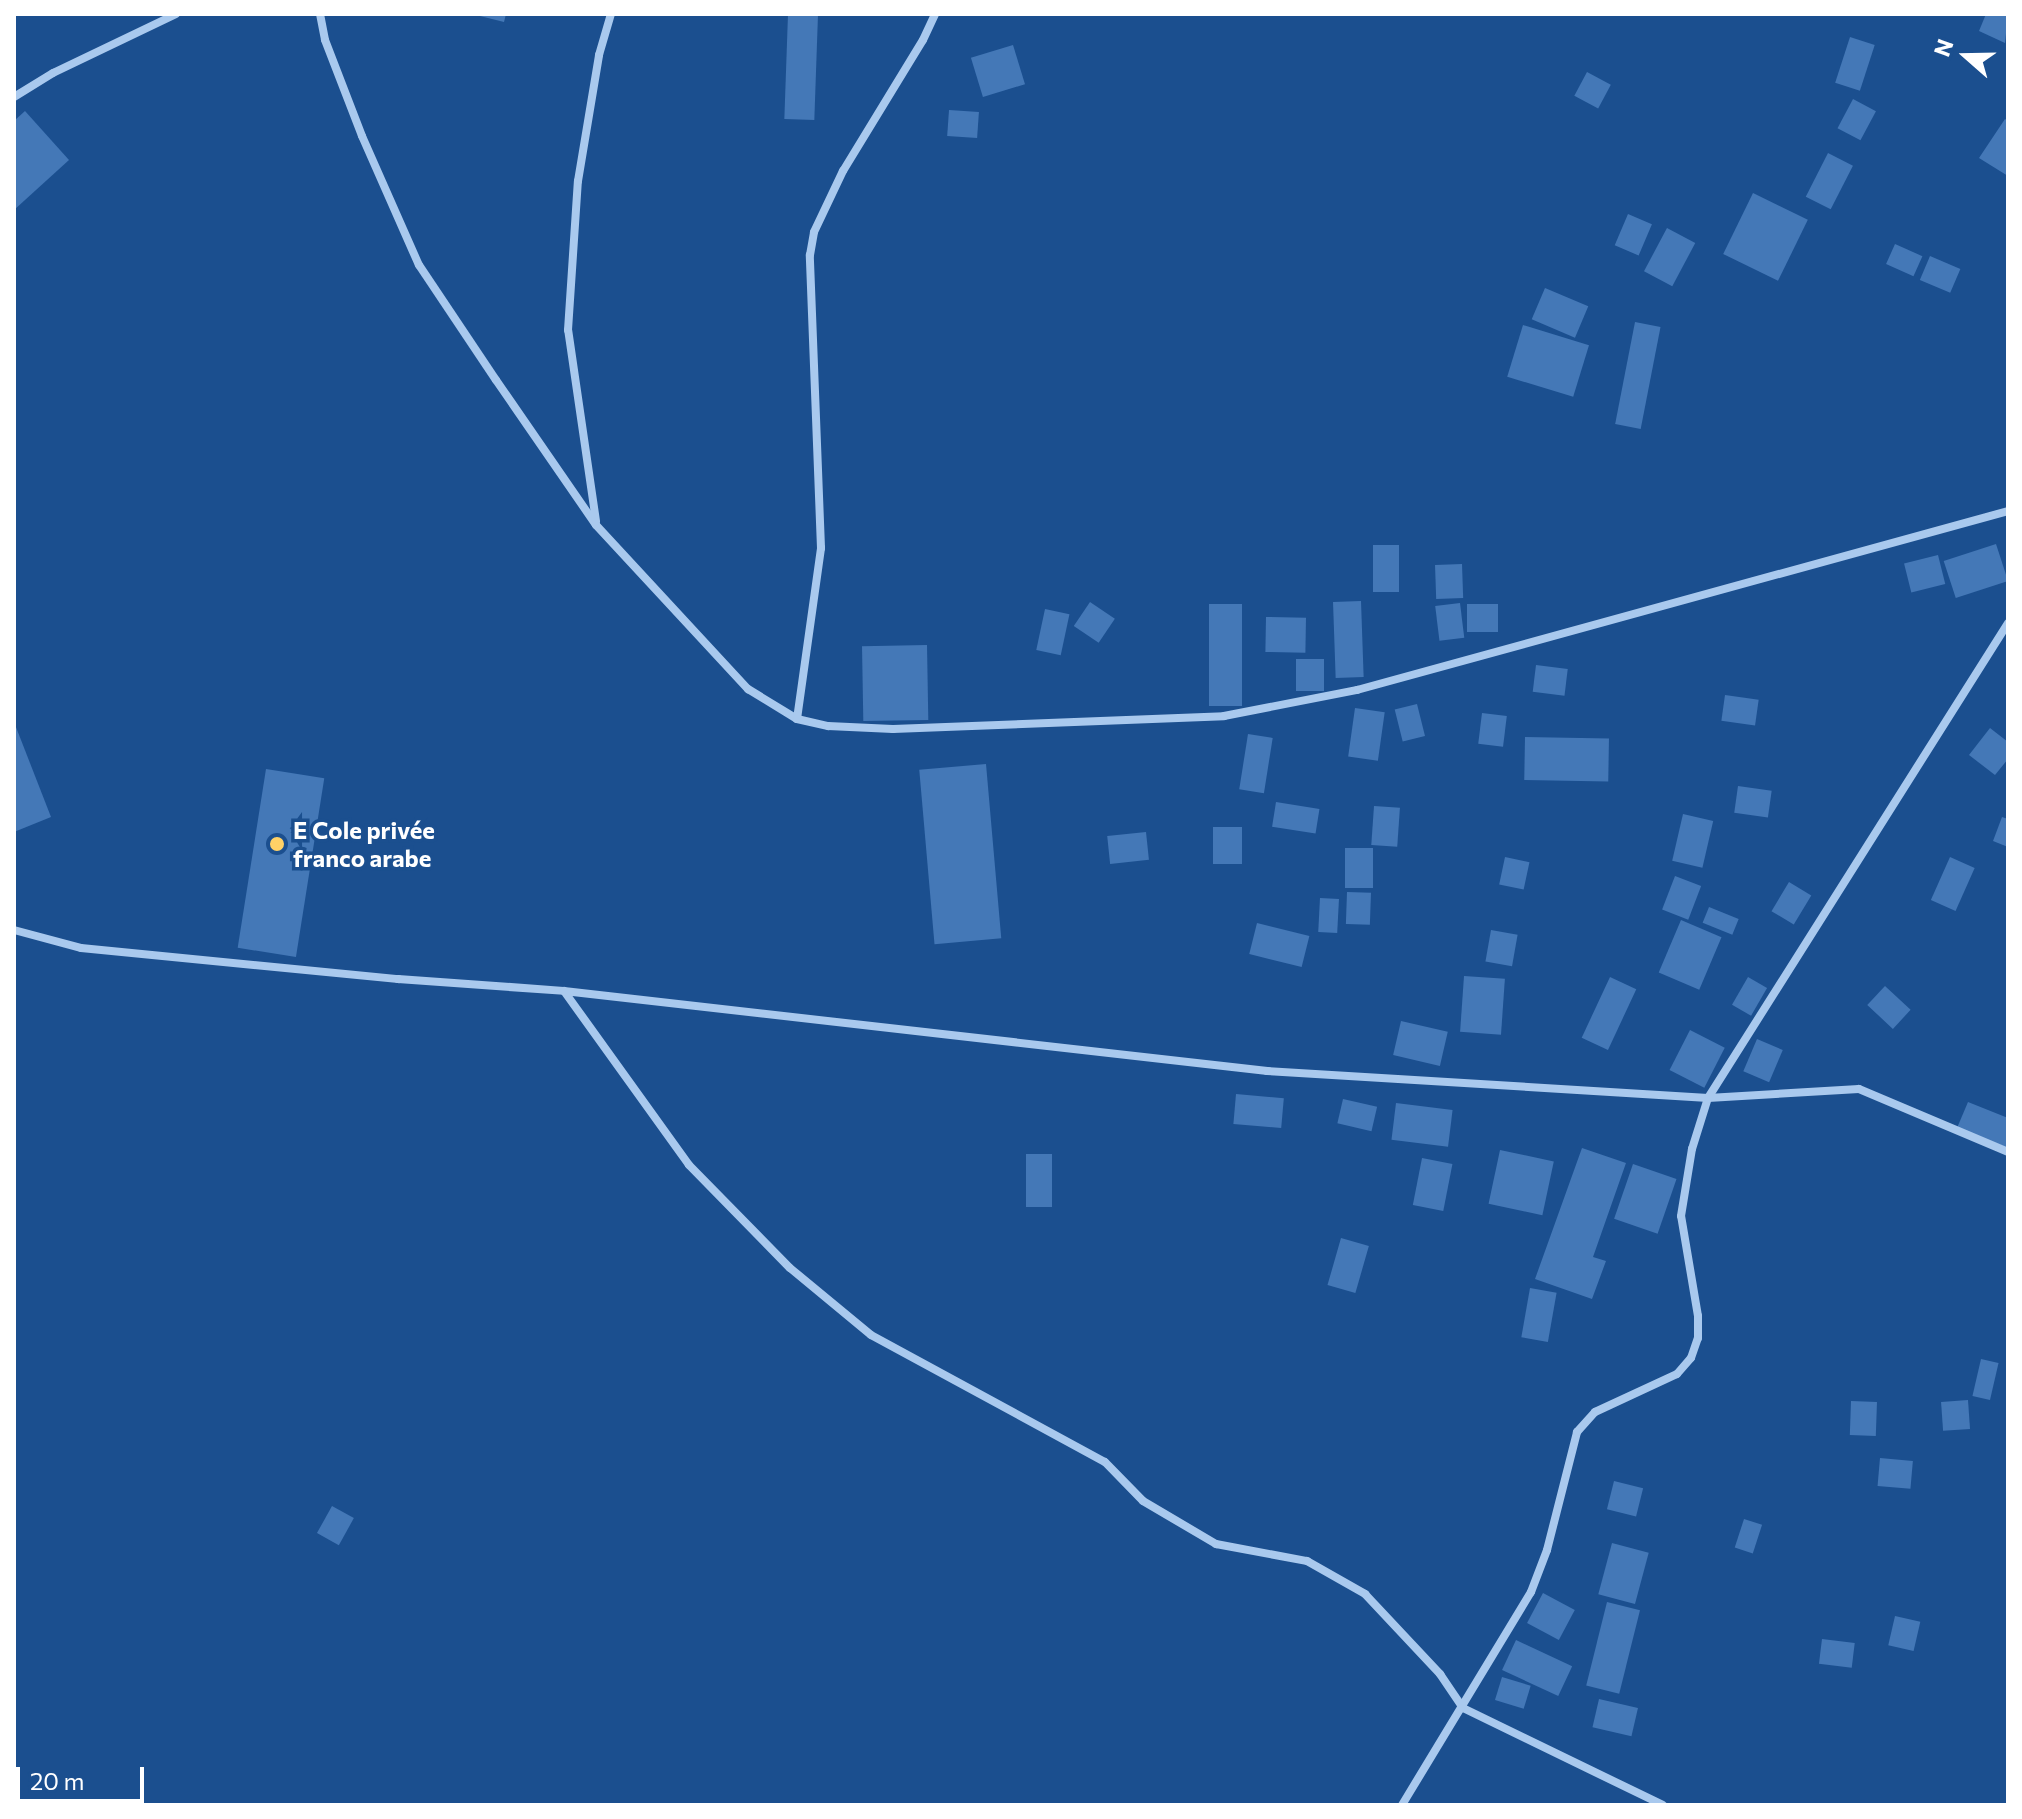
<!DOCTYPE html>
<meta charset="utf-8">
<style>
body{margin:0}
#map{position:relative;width:2022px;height:1819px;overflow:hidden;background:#1b4f8f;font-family:Commissioner,sans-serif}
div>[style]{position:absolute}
.building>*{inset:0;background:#4478b7;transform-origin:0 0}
.street>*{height:8px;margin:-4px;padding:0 4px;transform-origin:4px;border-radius:4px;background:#a9c9ee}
.dots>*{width:22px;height:22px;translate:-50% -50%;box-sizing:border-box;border:4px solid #1b4f8f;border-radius:50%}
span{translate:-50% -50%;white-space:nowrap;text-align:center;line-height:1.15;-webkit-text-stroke:7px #1b4f8f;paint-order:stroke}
.poi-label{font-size:24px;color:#fff;font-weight:700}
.left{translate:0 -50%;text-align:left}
.frame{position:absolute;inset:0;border:16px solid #fff;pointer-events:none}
.north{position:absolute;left:1926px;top:16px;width:80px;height:80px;-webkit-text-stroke:6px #1b4f8f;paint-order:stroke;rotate:290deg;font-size:22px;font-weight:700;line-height:32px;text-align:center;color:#fff}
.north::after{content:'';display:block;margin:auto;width:28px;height:36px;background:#fff;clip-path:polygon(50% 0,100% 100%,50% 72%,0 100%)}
.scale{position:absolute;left:16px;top:1767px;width:128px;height:36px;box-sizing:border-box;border:4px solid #fff;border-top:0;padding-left:10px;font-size:24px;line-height:28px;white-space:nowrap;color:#fff;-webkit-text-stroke:6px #1b4f8f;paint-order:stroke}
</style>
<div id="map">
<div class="building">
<i style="clip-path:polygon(472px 14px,506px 14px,504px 22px)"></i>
<i style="left:788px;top:14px;width:30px;height:105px;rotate:2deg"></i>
<i style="clip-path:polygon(1986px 14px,2008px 15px,2005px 43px,1979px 31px)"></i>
<i style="left:1850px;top:37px;width:26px;height:48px;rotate:18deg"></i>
<i style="left:1013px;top:45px;width:41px;height:44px;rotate:73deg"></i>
<i style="left:1587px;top:72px;width:27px;height:27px;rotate:28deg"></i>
<i style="left:1853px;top:99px;width:26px;height:33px;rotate:28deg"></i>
<i style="left:949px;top:110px;width:30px;height:26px;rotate:4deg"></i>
<i style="clip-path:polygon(25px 111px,69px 160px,14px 210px,14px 121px)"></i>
<i style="clip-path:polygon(2005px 119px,2008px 121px,2008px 176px,1979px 158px)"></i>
<i style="left:1828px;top:153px;width:28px;height:49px;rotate:27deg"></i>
<i style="left:1753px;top:193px;width:61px;height:68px;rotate:26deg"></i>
<i style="left:1628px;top:214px;width:26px;height:34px;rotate:23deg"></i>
<i style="left:1667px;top:228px;width:32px;height:49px;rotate:28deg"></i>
<i style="left:1895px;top:244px;width:30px;height:22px;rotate:24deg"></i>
<i style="left:1930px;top:256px;width:33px;height:26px;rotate:23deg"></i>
<i style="left:1545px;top:288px;width:47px;height:34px;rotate:23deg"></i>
<i style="left:1635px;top:322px;width:26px;height:104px;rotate:11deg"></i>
<i style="left:1523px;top:325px;width:69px;height:54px;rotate:17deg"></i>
<i style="left:1996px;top:544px;width:39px;height:55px;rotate:72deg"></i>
<i style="left:1373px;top:545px;width:26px;height:47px"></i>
<i style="left:1938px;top:555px;width:30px;height:35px;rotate:76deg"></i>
<i style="left:1462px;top:564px;width:34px;height:27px;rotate:88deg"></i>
<i style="left:1361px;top:601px;width:76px;height:28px;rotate:88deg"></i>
<i style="left:1090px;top:602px;width:30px;height:29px;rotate:34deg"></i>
<i style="left:1460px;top:603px;width:35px;height:25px;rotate:83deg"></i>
<i style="left:1209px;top:604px;width:33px;height:102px"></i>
<i style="left:1467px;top:604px;width:31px;height:28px"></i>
<i style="left:1045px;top:609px;width:25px;height:42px;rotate:12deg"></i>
<i style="left:1266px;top:617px;width:40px;height:35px;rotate:1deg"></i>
<i style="left:927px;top:645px;width:75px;height:65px;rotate:89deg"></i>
<i style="left:1296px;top:659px;width:28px;height:32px"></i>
<i style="left:1536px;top:665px;width:32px;height:27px;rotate:7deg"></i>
<i style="left:1725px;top:695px;width:34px;height:26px;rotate:8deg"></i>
<i style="left:1417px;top:704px;width:33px;height:23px;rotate:76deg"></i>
<i style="left:1355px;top:708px;width:30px;height:49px;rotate:8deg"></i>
<i style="left:1482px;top:713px;width:25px;height:31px;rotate:7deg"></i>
<i style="clip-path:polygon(14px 722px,51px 817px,14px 832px)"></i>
<i style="clip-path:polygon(1990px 728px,2008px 742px,2008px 759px,1995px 775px,1969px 755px)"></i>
<i style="left:1248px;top:734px;width:25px;height:56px;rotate:9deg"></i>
<i style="left:1525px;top:737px;width:84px;height:43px;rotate:1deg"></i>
<i style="left:986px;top:764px;width:175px;height:67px;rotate:85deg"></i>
<i style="left:266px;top:769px;width:59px;height:181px;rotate:9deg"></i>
<i style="left:1738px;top:786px;width:34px;height:27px;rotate:8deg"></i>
<i style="left:1276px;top:802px;width:44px;height:25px;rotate:9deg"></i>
<i style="left:1374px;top:806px;width:26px;height:39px;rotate:4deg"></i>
<i style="left:1683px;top:814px;width:31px;height:48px;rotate:13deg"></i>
<i style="clip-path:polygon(2002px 817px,2008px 819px,2008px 847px,1993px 841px)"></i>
<i style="left:1213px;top:827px;width:29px;height:37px"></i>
<i style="left:1146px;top:832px;width:28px;height:39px;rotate:84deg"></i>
<i style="left:1345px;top:848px;width:28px;height:40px"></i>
<i style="left:1505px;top:857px;width:25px;height:28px;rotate:12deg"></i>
<i style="left:1950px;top:857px;width:27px;height:47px;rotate:24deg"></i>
<i style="left:1675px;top:876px;width:28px;height:36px;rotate:21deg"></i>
<i style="left:1789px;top:882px;width:26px;height:34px;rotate:31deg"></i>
<i style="left:1347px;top:892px;width:24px;height:32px;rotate:2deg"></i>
<i style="left:1320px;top:898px;width:19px;height:34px;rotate:3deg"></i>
<i style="left:1709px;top:907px;width:32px;height:17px;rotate:22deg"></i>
<i style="left:1681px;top:920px;width:44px;height:57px;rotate:23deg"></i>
<i style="left:1257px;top:923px;width:54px;height:32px;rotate:14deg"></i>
<i style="left:1491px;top:930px;width:27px;height:32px;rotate:10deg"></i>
<i style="left:1464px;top:976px;width:41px;height:56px;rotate:4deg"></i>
<i style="left:1610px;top:977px;width:29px;height:67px;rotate:25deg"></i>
<i style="left:1748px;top:977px;width:22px;height:32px;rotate:30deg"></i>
<i style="left:1885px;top:986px;width:35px;height:26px;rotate:43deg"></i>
<i style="left:1401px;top:1021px;width:48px;height:35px;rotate:13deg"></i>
<i style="left:1690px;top:1030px;width:39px;height:45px;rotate:27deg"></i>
<i style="left:1757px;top:1039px;width:28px;height:35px;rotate:23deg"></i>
<i style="left:1236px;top:1094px;width:48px;height:30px;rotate:5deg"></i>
<i style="left:1343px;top:1099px;width:35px;height:25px;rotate:13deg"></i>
<i style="clip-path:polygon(1968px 1102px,2008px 1118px,2006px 1147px,1957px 1128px)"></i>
<i style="left:1396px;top:1103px;width:57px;height:37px;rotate:7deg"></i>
<i style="clip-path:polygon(1582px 1148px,1626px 1163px,1593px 1257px,1606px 1261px,1592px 1299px,1535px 1279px)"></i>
<i style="left:1500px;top:1150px;width:55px;height:55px;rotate:12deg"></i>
<i style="left:1026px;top:1154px;width:26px;height:53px"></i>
<i style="left:1422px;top:1158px;width:31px;height:48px;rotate:11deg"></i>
<i style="left:1633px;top:1164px;width:46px;height:58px;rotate:19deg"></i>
<i style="left:1341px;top:1238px;width:29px;height:49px;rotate:16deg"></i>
<i style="left:1530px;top:1288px;width:27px;height:50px;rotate:10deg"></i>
<i style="left:1981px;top:1359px;width:18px;height:38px;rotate:13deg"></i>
<i style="left:1968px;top:1400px;width:29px;height:27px;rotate:86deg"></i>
<i style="left:1851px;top:1401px;width:26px;height:34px;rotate:2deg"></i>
<i style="left:1880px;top:1458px;width:33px;height:28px;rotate:5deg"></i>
<i style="left:1614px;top:1481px;width:30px;height:29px;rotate:14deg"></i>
<i style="left:332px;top:1506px;width:25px;height:31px;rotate:29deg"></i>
<i style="left:1744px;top:1519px;width:19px;height:30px;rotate:18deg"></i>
<i style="left:1612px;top:1543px;width:38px;height:53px;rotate:15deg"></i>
<i style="left:1543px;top:1593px;width:36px;height:34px;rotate:28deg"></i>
<i style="left:1607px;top:1602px;width:34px;height:86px;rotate:14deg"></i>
<i style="left:1895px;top:1616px;width:26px;height:30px;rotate:13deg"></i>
<i style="left:1822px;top:1639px;width:33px;height:25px;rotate:7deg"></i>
<i style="left:1516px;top:1640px;width:62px;height:33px;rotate:25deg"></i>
<i style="left:1502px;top:1677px;width:30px;height:24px;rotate:17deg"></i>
<i style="left:1599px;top:1699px;width:40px;height:29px;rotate:13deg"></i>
</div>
<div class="street">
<i style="left:320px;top:14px;width:26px;rotate:79deg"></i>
<i style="left:325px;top:40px;width:103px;rotate:68.9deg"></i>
<i style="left:362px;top:136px;width:141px;rotate:66.2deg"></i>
<i style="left:419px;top:265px;width:138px;rotate:56.2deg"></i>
<i style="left:496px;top:380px;width:176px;rotate:55.4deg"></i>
<i style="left:596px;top:525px;width:224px;rotate:47.2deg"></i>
<i style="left:748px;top:689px;width:57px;rotate:31.5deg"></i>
<i style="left:797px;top:719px;width:32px;rotate:13deg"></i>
<i style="left:828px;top:726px;width:65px;rotate:2.6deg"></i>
<i style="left:893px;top:729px;width:331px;rotate:-2.2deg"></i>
<i style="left:1224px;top:716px;width:136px;rotate:-11.1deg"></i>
<i style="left:1357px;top:690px;width:675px;rotate:-15.37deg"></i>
<i style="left:14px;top:97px;width:46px;rotate:-31.6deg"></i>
<i style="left:53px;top:73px;width:136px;rotate:-25.6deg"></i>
<i style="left:596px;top:521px;width:193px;rotate:-98.3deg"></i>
<i style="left:568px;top:330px;width:149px;rotate:-86.2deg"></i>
<i style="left:578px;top:181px;width:128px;rotate:-80.5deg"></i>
<i style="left:599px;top:55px;width:43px;rotate:-73.7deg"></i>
<i style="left:797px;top:719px;width:173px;rotate:-82deg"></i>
<i style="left:821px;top:548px;width:293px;rotate:-92.2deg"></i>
<i style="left:810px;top:255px;width:23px;rotate:-80deg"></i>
<i style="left:814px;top:232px;width:68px;rotate:-64.6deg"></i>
<i style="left:843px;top:171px;width:153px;rotate:-58.6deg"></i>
<i style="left:923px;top:40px;width:29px;rotate:-65deg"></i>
<i style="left:14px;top:930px;width:69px;rotate:15deg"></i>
<i style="left:81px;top:948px;width:319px;rotate:5.6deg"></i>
<i style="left:398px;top:979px;width:166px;rotate:4.1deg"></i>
<i style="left:564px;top:991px;width:708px;rotate:6.49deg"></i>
<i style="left:1267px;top:1071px;width:442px;rotate:3.5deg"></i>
<i style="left:1708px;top:1098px;width:151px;rotate:-3.4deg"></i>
<i style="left:1859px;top:1089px;width:162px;rotate:22.9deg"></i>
<i style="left:564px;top:991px;width:214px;rotate:54.3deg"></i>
<i style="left:689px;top:1165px;width:144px;rotate:45.6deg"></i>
<i style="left:790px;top:1268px;width:105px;rotate:39.6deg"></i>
<i style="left:871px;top:1335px;width:266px;rotate:28.5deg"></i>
<i style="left:1105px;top:1462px;width:54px;rotate:45.7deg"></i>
<i style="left:1143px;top:1501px;width:85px;rotate:30.5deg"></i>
<i style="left:1216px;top:1544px;width:93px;rotate:10.6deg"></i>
<i style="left:1307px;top:1561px;width:67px;rotate:29.6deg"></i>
<i style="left:1365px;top:1594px;width:110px;rotate:46.8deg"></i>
<i style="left:1440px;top:1674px;width:41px;rotate:55.9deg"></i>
<i style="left:1463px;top:1708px;width:222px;rotate:25.9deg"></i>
<i style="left:1402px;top:1805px;width:249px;rotate:-58.8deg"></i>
<i style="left:1531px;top:1592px;width:45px;rotate:-69.1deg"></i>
<i style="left:1547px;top:1550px;width:122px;rotate:-75.7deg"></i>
<i style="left:1577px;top:1432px;width:27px;rotate:-48deg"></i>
<i style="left:1595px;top:1412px;width:90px;rotate:-24.9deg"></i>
<i style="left:1677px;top:1374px;width:21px;rotate:-49deg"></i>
<i style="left:1691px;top:1358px;width:21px;rotate:-71deg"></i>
<i style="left:1698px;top:1338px;width:22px;rotate:-90deg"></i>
<i style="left:1698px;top:1316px;width:101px;rotate:-99.6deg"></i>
<i style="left:1681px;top:1216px;width:68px;rotate:-80.7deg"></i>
<i style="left:1692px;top:1149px;width:53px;rotate:-72.6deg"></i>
<i style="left:1708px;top:1098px;width:562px;rotate:-57.72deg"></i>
</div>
<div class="dots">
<i style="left:277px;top:844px;background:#ffd166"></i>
</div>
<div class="poi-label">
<span class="left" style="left:293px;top:844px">E Cole privée<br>franco arabe</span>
</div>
<div class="frame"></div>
<div class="north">N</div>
<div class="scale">20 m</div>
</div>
